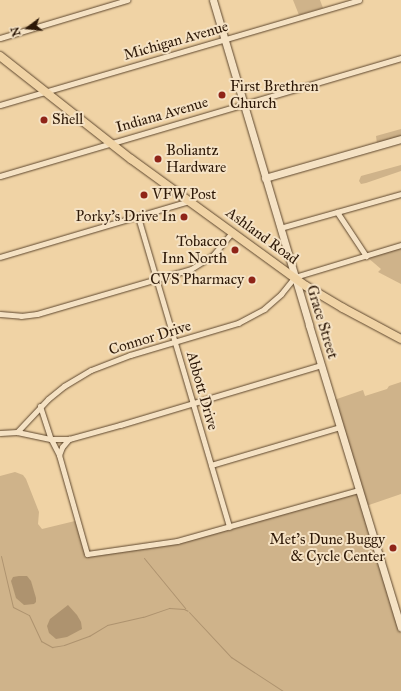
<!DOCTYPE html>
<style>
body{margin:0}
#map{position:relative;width:401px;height:691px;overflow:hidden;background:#f0d3a5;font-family:"IM FELL Great Primer",serif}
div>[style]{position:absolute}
.green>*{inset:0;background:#cfb38a}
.water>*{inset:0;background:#ae936f}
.stream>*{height:1px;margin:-0.5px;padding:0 0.5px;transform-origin:0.5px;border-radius:0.5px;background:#ae936f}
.roads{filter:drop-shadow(0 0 1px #5e472e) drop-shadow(0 0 1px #5e472e)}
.street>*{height:5px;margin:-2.5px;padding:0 2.5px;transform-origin:2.5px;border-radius:2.5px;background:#f5e2c4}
.secondary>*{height:7px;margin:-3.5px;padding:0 3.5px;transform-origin:3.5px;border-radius:3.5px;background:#f5e2c4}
.primary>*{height:8px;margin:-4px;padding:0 4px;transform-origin:4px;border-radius:4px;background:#f0d3a5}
.dots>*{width:11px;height:11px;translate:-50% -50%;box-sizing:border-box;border:2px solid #f5e2c4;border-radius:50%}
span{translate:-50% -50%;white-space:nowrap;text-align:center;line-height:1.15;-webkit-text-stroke:4px #f5e2c4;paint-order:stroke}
.street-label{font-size:15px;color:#2d1807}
.poi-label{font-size:15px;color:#2d1807}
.left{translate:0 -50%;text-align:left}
.right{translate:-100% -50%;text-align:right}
.north{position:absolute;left:8px;top:8px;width:40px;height:40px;-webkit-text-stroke:3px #f5e2c4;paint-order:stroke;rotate:254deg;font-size:11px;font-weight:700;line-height:16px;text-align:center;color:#2d1807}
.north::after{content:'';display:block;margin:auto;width:14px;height:18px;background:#2d1807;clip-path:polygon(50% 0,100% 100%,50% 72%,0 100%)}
</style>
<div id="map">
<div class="green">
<i style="clip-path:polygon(293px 0,320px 0,323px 8px,299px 15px)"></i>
<i style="clip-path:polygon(401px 129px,401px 137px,377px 144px,376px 136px)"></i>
<i style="clip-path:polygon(401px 165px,401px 171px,366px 183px,361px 184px,359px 181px,361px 176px)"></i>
<i style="clip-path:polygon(401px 247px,401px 284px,378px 272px,381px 269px,367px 257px)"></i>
<i style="clip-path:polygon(401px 382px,401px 494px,366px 506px,334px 400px,363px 390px,365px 396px,387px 389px,389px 386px)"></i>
<i style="clip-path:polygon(15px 472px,23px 475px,26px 479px,39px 512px,38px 524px,42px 529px,75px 521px,86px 557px,182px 542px,356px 494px,359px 497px,401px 634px,401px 691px,0 691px,0 476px)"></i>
</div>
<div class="water">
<i style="clip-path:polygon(19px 576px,27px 576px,31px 581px,36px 598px,36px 602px,34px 604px,24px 605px,16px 598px,11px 581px,13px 577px)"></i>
<i style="clip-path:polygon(68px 605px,77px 615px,81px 622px,82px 629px,67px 637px,56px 639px,49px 633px,47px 626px,50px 619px)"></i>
</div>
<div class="stream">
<i style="left:1px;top:556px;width:52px;rotate:76.8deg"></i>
<i style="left:13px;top:607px;width:18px;rotate:27deg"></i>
<i style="left:29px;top:615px;width:29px;rotate:65deg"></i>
<i style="left:41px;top:641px;width:13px;rotate:29deg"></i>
<i style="left:52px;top:647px;width:12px;rotate:-9deg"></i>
<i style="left:64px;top:645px;width:27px;rotate:-20deg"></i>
<i style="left:89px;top:636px;width:21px;rotate:-31deg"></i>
<i style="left:107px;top:625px;width:37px;rotate:-13deg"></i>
<i style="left:143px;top:617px;width:28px;rotate:-19deg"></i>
<i style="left:169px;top:608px;width:15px;rotate:4deg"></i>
<i style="left:184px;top:609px;width:4px;rotate:27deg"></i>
<i style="left:144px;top:558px;width:65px;rotate:50.6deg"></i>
<i style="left:189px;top:612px;width:62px;rotate:47deg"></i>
<i style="left:231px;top:657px;width:62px;rotate:33.2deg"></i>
</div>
<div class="roads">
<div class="street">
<i style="left:0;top:38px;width:133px;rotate:-16.7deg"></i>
<i style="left:0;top:105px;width:374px;rotate:-16.3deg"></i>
<i style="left:0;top:176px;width:418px;rotate:-16.4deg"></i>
<i style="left:337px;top:212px;width:53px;rotate:56.6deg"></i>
<i style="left:138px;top:217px;width:323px;rotate:73.6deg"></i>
<i style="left:280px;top:228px;width:126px;rotate:-15.7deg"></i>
<i style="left:0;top:257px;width:197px;rotate:-16.5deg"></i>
<i style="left:0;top:314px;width:21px;rotate:5deg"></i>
<i style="left:21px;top:316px;width:16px;rotate:-7deg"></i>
<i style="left:37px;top:314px;width:160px;rotate:-16.3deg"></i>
<i style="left:191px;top:269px;width:26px;rotate:-32deg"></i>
<i style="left:213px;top:255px;width:30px;rotate:-50deg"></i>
<i style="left:40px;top:406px;width:35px;rotate:72deg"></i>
<i style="left:51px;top:439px;width:18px"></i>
<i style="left:69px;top:439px;width:53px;rotate:-15.4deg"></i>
<i style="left:120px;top:425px;width:210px;rotate:-16.6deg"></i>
<i style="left:17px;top:432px;width:45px;rotate:-46.8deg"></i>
<i style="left:48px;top:399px;width:21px;rotate:-39deg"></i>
<i style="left:64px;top:386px;width:31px;rotate:-31deg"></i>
<i style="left:91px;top:370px;width:42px;rotate:-21deg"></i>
<i style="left:130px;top:355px;width:113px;rotate:-16.5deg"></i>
<i style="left:238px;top:323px;width:30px;rotate:-28deg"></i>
<i style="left:264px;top:309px;width:23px;rotate:-41deg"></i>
<i style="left:281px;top:294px;width:22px;rotate:-51deg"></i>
<i style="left:295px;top:277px;width:111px;rotate:-16.8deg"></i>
<i style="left:0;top:433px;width:17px;rotate:-3deg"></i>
<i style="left:17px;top:432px;width:35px;rotate:12deg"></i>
<i style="left:51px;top:439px;width:18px;rotate:63deg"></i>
<i style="left:59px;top:455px;width:103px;rotate:74.2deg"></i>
<i style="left:87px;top:554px;width:91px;rotate:-8.2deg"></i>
<i style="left:177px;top:541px;width:189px;rotate:-15.7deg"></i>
<i style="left:59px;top:455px;width:9px;rotate:-69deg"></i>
<i style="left:62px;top:447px;width:11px;rotate:-49deg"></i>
<i style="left:211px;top:465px;width:134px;rotate:-16.4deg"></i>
</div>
<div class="secondary">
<i style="left:213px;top:0;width:339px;rotate:73.5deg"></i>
<i style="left:309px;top:325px;width:316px;rotate:73.1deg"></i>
<i style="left:265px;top:178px;width:141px;rotate:-16deg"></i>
</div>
<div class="primary">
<i style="left:0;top:56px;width:167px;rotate:38.2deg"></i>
<i style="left:131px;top:159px;width:216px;rotate:36deg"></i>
<i style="left:306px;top:286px;width:43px;rotate:30.7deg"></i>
<i style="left:343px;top:308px;width:66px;rotate:28.1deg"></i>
</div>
</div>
<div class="dots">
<i style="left:222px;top:95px;background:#8f2418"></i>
<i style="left:44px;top:120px;background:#8f2418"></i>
<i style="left:158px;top:159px;background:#8f2418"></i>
<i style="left:144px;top:195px;background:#8f2418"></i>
<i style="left:184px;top:217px;background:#8f2418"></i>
<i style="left:235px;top:250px;background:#8f2418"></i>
<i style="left:252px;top:280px;background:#8f2418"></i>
<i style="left:393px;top:548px;background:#8f2418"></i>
</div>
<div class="street-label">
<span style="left:176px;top:41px;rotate:-16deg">Michigan Avenue</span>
<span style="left:162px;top:115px;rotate:-16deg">Indiana Avenue</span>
<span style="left:262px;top:236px;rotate:36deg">Ashland Road</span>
<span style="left:322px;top:322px;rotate:73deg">Grace Street</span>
<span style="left:150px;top:338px;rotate:-17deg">Connor Drive</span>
<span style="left:202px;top:391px;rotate:74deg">Abbott Drive</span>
</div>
<div class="poi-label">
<span class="left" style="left:230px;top:95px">First Brethren<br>Church</span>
<span class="left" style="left:52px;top:120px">Shell</span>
<span class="left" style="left:166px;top:159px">Boliantz<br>Hardware</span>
<span class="left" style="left:152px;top:195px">VFW Post</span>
<span class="right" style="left:176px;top:217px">Porky's Drive In</span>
<span class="right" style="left:227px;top:250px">Tobacco<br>Inn North</span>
<span class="right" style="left:244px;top:280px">CVS Pharmacy</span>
<span class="right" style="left:385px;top:548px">Met's Dune Buggy<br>&amp; Cycle Center</span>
</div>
<div class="north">N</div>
</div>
